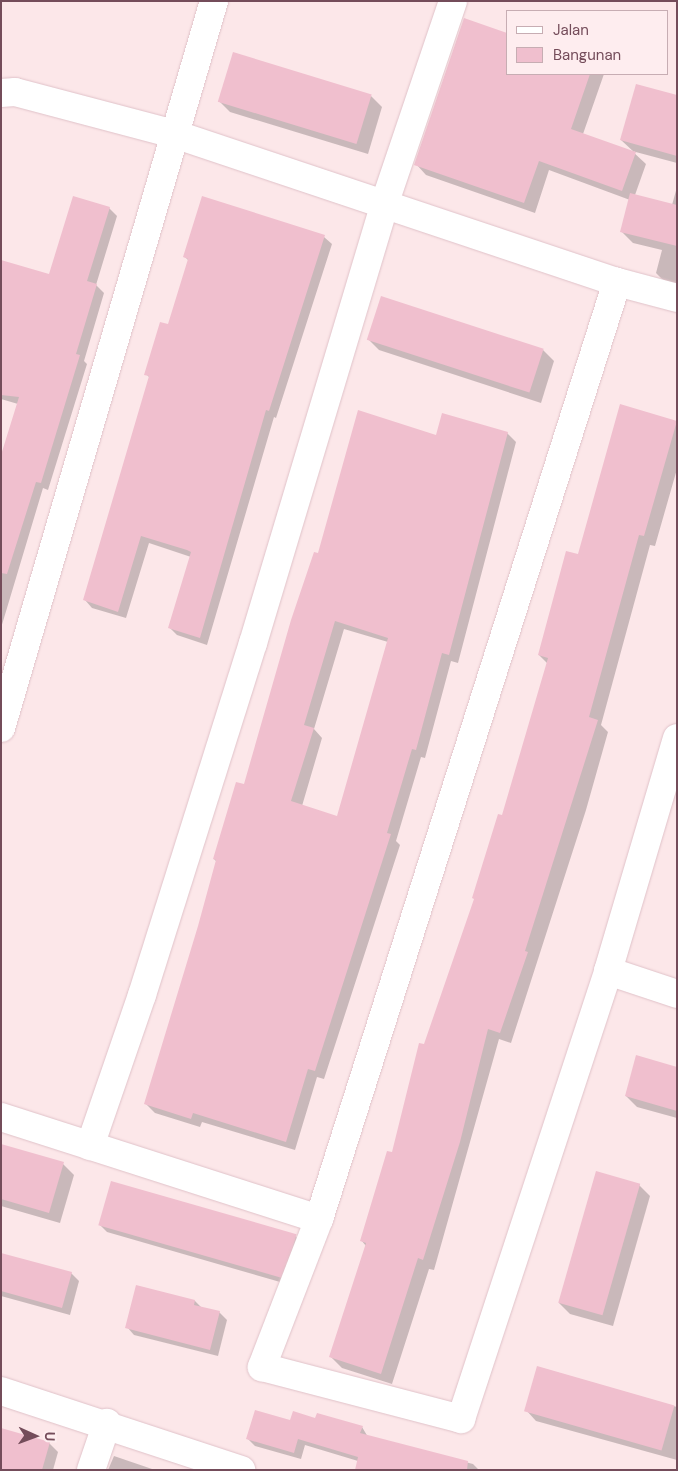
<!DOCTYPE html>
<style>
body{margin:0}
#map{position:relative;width:678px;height:1471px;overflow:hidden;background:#fce7e9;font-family:"DM Sans",sans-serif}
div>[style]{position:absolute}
.shadow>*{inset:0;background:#0003}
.building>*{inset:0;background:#f0bfce;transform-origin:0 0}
.roads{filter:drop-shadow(0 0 1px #e0c2c9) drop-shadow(0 0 1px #e0c2c9)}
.minor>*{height:28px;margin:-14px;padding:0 14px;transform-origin:14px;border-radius:14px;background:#fff}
span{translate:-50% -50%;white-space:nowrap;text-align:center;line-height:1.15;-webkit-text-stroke:4.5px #feedef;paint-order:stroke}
.frame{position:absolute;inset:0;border:2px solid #744c5a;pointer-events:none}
.legend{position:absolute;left:506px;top:10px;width:162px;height:65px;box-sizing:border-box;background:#feedef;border:1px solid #c7adb3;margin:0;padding:6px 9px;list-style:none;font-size:15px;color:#744c5a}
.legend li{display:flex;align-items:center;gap:10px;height:25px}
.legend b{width:25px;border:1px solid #c7adb3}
.north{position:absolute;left:10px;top:1411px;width:50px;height:50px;-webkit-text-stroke:4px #feedef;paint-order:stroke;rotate:92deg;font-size:14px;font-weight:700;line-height:20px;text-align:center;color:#744c5a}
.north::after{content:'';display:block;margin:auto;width:18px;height:22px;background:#744c5a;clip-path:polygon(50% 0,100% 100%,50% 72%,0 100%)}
</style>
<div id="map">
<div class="shadow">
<i style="clip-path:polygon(234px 53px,371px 96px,382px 107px,368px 154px,230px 112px,219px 101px)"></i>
<i style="clip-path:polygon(507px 74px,604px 74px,583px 134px,635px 153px,621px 140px,677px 96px,677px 163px,632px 151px,646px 164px,635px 195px,672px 205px,677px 187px,677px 286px,667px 284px,656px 273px,662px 250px,633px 243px,622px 232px,630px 200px,549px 170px,535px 213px,426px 175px,416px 164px)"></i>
<i style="clip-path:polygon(109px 208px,117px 216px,96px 285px,104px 293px,84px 361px,87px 364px,48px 490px,43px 488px,1px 628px,1px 459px,18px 404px,1px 399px,1px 261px,50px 276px)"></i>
<i style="clip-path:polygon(324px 237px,332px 244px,276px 418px,274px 417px,207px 645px,177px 635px,170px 628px,191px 557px,149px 543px,126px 618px,92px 608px,85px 600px,150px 378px,146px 374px,169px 326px,189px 261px,185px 257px)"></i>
<i style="clip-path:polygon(368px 339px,543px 350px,554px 361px,541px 403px,379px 350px)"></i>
<i style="clip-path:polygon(676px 422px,677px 469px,655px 546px,650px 545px,601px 725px,608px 732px,586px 810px,511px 1043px,499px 1039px,434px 1270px,429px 1269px,392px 1384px,342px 1368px,331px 1357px,366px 1246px,361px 1240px,393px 1154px,425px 1046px,503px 817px,548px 664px,539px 655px,579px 555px)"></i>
<i style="clip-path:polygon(evenodd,507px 433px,516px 442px,458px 663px,451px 661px,425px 758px,421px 757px,396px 841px,400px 845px,324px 1079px,317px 1077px,295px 1150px,202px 1122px,200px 1127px,155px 1113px,146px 1104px,199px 927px,217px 862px,214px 859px,245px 786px,319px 555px,437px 436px,507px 433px,344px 629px,388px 642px,338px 818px,302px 806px,322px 738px,314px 729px,344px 629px)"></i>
<i style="clip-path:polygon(677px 1068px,677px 1118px,637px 1107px,626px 1096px)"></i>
<i style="clip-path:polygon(1px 1146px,63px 1164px,74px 1175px,60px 1223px,1px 1206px)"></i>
<i style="clip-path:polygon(639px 1185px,650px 1196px,613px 1326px,570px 1314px,559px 1303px)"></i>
<i style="clip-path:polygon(99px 1224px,295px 1236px,303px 1243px,287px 1284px,107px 1232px)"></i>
<i style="clip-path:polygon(1px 1254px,71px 1273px,79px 1281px,70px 1315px,1px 1296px)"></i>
<i style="clip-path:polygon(137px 1286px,195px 1301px,202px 1308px,219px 1312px,227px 1320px,218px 1356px,134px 1335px,127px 1327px)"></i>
<i style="clip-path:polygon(538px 1367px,677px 1407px,677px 1460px,536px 1421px,526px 1410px)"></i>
<i style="clip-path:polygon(316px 1420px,362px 1427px,368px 1437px,473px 1464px,479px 1470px,356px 1470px,358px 1461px,305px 1445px,301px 1459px,255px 1446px,248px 1439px,291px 1422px)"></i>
<i style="clip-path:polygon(49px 1443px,58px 1452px,53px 1470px,1px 1470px)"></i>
<i style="clip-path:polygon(114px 1456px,155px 1470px,108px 1470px)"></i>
</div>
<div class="building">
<i style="clip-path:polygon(464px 18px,507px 33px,507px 74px,590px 74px,571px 129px,636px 152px,622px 191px,539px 161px,524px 203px,414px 165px)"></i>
<i style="left:233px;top:52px;width:145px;height:52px;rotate:17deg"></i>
<i style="clip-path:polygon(636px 84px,677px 95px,677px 156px,620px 140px)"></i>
<i style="clip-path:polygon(630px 193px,677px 205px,677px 246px,620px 232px)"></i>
<i style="clip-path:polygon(73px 196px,110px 207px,87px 281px,97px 284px,76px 354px,80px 355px,41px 483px,36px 482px,7px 574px,1px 573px,1px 455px,19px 397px,1px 395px,1px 260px,49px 274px)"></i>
<i style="clip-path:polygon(202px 196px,325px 235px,269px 411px,266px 410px,200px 638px,168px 628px,191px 552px,187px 550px,141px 536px,118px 612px,83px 600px,149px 376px,144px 375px,160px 322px,168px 324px,188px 259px,183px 257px)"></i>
<i style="left:381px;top:296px;width:171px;height:46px;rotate:18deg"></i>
<i style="clip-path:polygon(620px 404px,677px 421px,644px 536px,639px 535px,589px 717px,598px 720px,525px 951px,528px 952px,500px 1033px,488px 1029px,460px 1142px,423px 1260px,418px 1258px,381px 1374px,329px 1357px,366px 1243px,360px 1241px,387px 1151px,392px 1152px,419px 1043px,424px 1044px,474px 899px,472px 898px,498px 814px,502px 815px,548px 658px,538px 655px,566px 551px,578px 554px)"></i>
<i style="clip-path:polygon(evenodd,358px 410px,436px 435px,442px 413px,508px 432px,449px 655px,442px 653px,416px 750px,412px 749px,387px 833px,391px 834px,315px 1071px,308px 1069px,286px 1142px,193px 1113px,191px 1119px,144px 1104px,198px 926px,216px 860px,213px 859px,236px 782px,244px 784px,291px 620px,314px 552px,318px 553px,358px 410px,335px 621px,388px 638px,337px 816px,291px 801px,314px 728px,304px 725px,335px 621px)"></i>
<i style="clip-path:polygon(636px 1055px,677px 1067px,677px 1111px,625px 1096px)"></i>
<i style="clip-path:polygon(1px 1144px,64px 1162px,49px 1213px,1px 1199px)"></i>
<i style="left:596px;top:1171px;width:46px;height:137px;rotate:16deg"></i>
<i style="left:111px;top:1181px;width:193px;height:46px;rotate:16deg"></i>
<i style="clip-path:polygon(1px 1253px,72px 1272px,62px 1308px,1px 1291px)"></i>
<i style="clip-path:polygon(136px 1285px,195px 1300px,194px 1305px,220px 1311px,210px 1350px,125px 1328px)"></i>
<i style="left:537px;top:1366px;width:143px;height:47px;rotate:16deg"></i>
<i style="clip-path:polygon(255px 1410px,290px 1420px,293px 1411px,315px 1418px,317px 1413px,363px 1426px,360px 1433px,468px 1461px,467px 1470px,355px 1470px,358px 1457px,298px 1439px,294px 1453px,246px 1439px)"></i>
<i style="clip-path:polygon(1px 1428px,50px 1442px,42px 1470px,1px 1470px)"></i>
</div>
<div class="roads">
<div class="minor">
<i style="left:1px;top:93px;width:14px;rotate:-4deg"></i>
<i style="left:15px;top:92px;width:164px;rotate:14.8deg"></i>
<i style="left:174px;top:134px;width:467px;rotate:18.5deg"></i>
<i style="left:617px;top:282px;width:62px;rotate:14.9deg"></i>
<i style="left:617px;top:282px;width:983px;rotate:107.64deg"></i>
<i style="left:319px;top:1219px;width:159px;rotate:111.1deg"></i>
<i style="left:262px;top:1367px;width:206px;rotate:14.6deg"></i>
<i style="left:461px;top:1419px;width:472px;rotate:-71.8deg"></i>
<i style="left:608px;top:971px;width:243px;rotate:-73.5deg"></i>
<i style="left:1px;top:728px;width:758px;rotate:-73.67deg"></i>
<i style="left:608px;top:971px;width:73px;rotate:18.4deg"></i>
<i style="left:1px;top:1117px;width:334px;rotate:17.8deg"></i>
<i style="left:90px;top:1146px;width:160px;rotate:-71deg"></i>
<i style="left:142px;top:995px;width:369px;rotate:-72.5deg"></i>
<i style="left:253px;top:643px;width:457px;rotate:-73.3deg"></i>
<i style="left:384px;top:205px;width:215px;rotate:-71.3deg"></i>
<i style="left:1px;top:1391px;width:253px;rotate:18.2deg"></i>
<i style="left:91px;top:1470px;width:50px;rotate:-71.2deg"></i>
</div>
</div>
<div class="frame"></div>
<ul class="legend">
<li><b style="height:6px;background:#fff"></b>Jalan</li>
<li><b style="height:14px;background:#f0bfce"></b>Bangunan</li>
</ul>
<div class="north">U</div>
</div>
